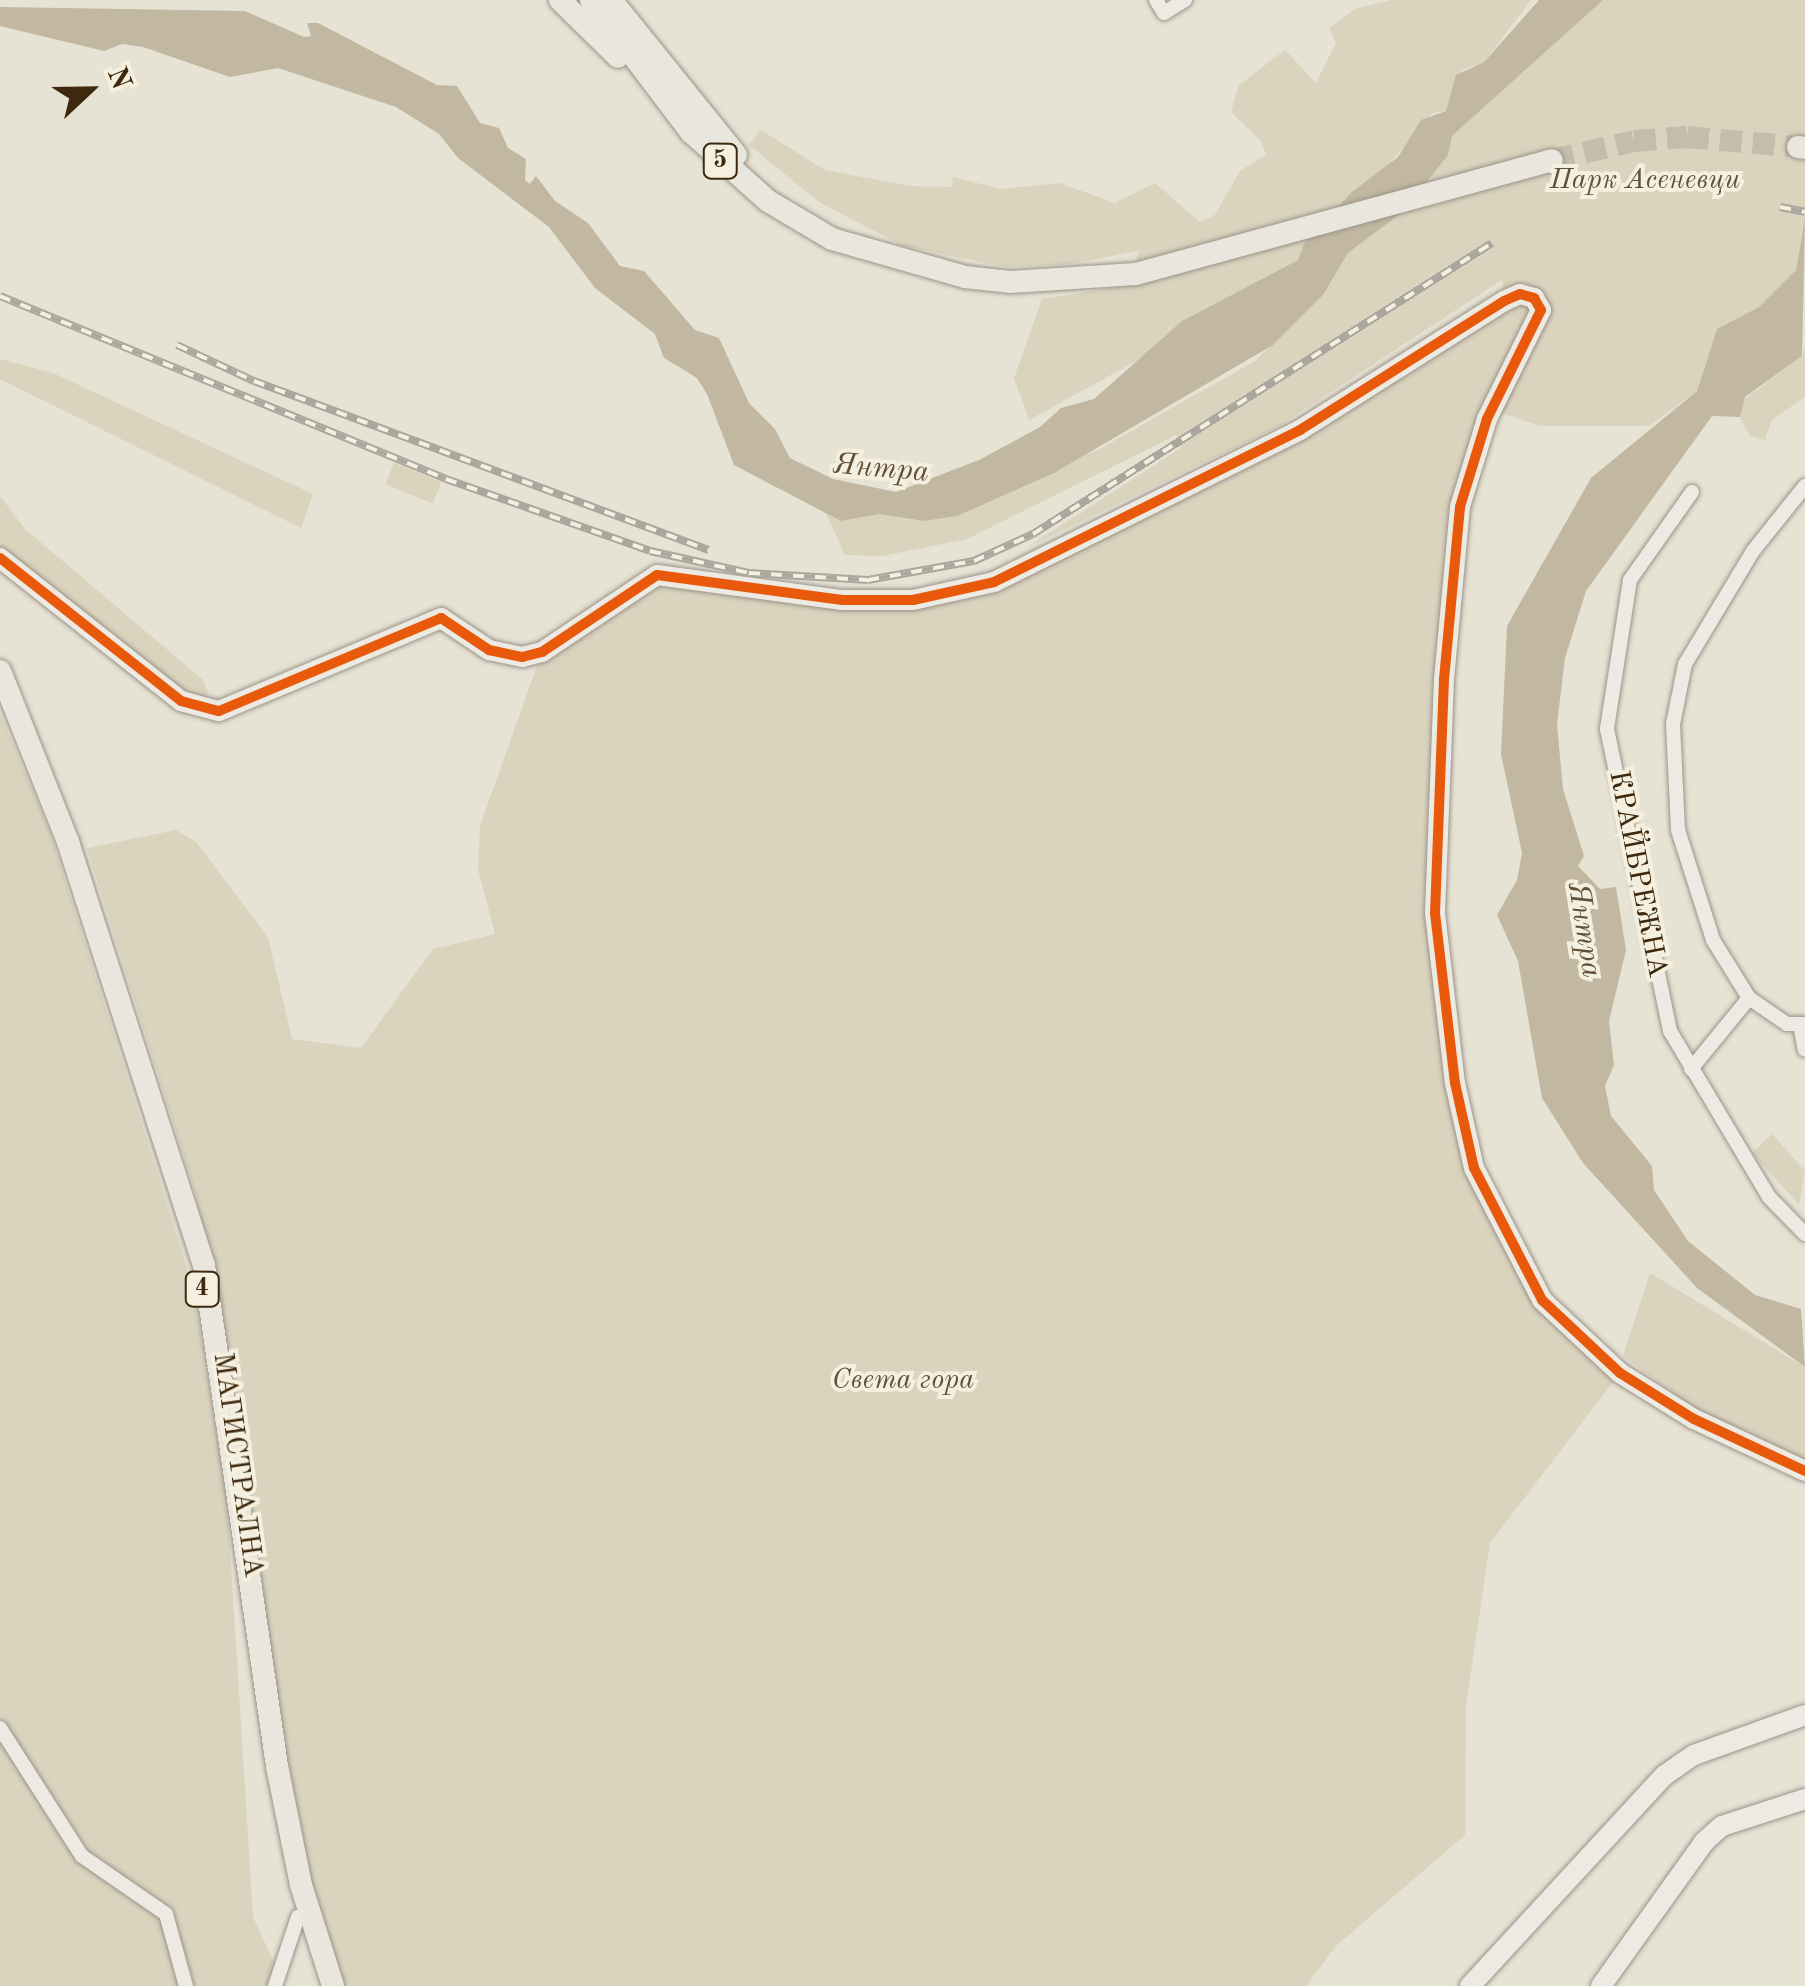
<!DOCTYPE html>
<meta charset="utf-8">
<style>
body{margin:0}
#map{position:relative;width:1805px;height:1986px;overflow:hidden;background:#e6e2d4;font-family:"Old Standard TT",serif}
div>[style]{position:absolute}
.green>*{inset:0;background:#dad3be;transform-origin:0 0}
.water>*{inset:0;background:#c2b8a1}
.primary-tunnel>*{height:22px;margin-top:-11px;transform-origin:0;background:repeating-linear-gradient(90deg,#c4bdac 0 22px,transparent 0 33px)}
.roads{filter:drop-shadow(0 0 2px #9a9489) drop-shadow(0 0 2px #9a9489)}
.street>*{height:14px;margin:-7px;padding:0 7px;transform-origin:7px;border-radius:7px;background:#eceae2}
.secondary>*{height:20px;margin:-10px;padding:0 10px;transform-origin:10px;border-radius:10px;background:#eceae2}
.primary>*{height:22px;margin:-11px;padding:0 11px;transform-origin:11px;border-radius:11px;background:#e9e6de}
.rail>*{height:8px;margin-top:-4px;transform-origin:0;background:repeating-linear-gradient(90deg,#f4efde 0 11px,#aba79e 0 22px);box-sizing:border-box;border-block:2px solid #aba79e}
.cycleway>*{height:10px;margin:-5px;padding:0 5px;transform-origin:5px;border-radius:5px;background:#e8590c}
span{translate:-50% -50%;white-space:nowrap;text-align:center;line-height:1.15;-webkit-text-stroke:8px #f4efde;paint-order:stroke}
.shield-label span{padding:2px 8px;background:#f4efde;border:2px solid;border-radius:8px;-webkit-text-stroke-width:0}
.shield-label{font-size:25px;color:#3e290e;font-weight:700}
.park-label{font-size:28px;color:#625036;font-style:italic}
.street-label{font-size:28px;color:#3e290e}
.water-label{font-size:30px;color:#614e34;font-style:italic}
.north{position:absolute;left:40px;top:40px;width:100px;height:100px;-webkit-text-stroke:8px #f4efde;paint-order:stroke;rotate:68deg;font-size:28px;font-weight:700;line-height:40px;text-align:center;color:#3e290e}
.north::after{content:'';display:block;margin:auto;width:35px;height:45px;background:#3e290e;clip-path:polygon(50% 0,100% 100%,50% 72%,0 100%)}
</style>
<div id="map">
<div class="green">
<i style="clip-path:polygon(1391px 0,1531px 0,1484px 62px,1462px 70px,1446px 111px,1432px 113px,1382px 173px,1352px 193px,1298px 260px,1182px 321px,1149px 354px,1029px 420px,1014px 378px,1042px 299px,1132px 285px,1138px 251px,1071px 264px,1007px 267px,903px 246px,819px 202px,749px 145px,761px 130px,825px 170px,911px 186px,952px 187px,953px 177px,1001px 189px,1059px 183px,1115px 203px,1155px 183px,1200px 222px,1215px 215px,1240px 171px,1266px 155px,1260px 140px,1231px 112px,1239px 85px,1285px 50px,1316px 83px,1336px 43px,1329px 28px,1355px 9px)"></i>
<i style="clip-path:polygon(1603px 0,1805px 0,1805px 218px,1796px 270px,1759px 307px,1717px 329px,1697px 391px,1649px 426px,1540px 426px,1492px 410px,1460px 507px,1435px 912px,1474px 1168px,1542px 1300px,1620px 1373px,1490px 1543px,1466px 1705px,1465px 1835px,1336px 1946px,1306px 1986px,342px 1986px,297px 1851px,236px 1405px,196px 1195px,87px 848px,176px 830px,196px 842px,268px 937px,292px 1039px,361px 1048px,433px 949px,495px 934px,478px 869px,480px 826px,542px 652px,657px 575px,842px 600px,994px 583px,1300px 430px,1504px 301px,1502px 280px,1279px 426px,1026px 548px,1181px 448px,1176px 435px,967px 539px,882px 556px,845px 555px,826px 513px,841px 521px,878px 514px,924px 521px,957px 516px,1103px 447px,1255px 361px,1323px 295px,1348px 253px,1404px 211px,1448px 155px,1452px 136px)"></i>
<i style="clip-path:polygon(1805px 346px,1805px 397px,1772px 420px,1765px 440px,1750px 436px,1740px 417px,1741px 402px,1802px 356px)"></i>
<i style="clip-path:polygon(0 359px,53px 373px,313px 494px,301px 528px,0 379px)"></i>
<i style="left:394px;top:463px;width:51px;height:23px;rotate:22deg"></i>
<i style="clip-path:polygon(0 496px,25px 529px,203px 680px,209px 695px,193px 697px,176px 687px,0 552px)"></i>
<i style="clip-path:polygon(0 713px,49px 829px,194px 1290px,227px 1501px,253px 1917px,285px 1986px,0 1986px)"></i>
<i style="clip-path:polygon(1772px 1134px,1805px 1171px,1799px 1205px,1752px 1153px)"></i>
<i style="clip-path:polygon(1650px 1273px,1805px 1367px,1805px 1464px,1693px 1408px,1623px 1356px)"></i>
</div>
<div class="water">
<i style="clip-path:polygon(1539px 0,1603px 0,1452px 136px,1448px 155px,1404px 211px,1348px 253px,1323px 295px,1273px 345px,1054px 473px,957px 516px,924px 521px,879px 514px,841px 521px,734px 465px,707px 394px,697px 378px,664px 358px,655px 334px,595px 288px,549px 227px,458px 158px,439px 134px,396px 107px,278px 68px,230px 77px,143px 47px,122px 44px,104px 51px,0 26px,0 7px,245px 11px,304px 37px,311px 36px,307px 23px,318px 23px,437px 85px,457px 86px,480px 123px,499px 128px,508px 148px,526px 159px,525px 180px,530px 184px,536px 176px,555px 201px,588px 223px,620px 266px,644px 271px,695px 330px,719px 338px,749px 403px,775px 429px,790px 458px,833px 479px,896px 492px,979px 460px,1040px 427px,1061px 408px,1094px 399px,1182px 321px,1298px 260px,1304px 244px,1352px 192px,1398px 157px,1421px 120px,1446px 111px,1456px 75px,1484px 62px)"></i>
<i style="clip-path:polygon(1805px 218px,1802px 356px,1745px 397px,1740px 417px,1712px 416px,1586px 591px,1565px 658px,1557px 724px,1563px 789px,1584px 856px,1578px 866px,1600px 889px,1616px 887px,1626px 950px,1609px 1021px,1614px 1065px,1605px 1086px,1611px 1116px,1652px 1166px,1654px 1190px,1688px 1241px,1755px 1295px,1801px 1309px,1805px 1367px,1697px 1288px,1583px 1163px,1542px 1098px,1518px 961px,1497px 915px,1517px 880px,1522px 853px,1501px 754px,1507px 626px,1591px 478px,1697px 391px,1717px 329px,1759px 307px,1796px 270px)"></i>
</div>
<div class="primary-tunnel">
<i style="left:1552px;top:160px;width:84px;rotate:-13deg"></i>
<i style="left:1634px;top:141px;width:53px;rotate:-4.3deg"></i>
<i style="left:1687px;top:137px;width:111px;rotate:5.1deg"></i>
</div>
<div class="roads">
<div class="street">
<i style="left:1156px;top:0;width:15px;rotate:58deg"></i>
<i style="left:1164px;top:13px;width:25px;rotate:-32deg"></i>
<i style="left:1805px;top:486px;width:83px;rotate:128.7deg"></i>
<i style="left:1753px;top:551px;width:132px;rotate:121deg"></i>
<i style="left:1685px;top:664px;width:61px;rotate:101.3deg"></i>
<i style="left:1673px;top:724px;width:106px;rotate:87.3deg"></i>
<i style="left:1678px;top:830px;width:115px;rotate:72.3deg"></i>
<i style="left:1713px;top:940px;width:68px;rotate:58.2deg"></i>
<i style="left:1749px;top:998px;width:46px;rotate:34.4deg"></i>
<i style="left:1787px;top:1024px;width:18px"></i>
<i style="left:1692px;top:492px;width:108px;rotate:125.2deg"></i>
<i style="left:1630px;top:580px;width:151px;rotate:98.8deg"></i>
<i style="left:1607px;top:729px;width:309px;rotate:78.2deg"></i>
<i style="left:1670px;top:1031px;width:193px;rotate:59.2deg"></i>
<i style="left:1769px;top:1197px;width:52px;rotate:45.8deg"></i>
<i style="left:1800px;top:1025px;width:25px;rotate:79deg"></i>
<i style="left:1691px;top:1069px;width:92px;rotate:-50.8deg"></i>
<i style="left:0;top:1728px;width:152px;rotate:57.4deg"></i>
<i style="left:82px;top:1856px;width:102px;rotate:34.6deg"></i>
<i style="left:166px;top:1914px;width:75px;rotate:74.5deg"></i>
<i style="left:275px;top:1986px;width:73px;rotate:-71.6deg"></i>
</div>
<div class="secondary">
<i style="left:0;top:558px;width:231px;rotate:38.3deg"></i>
<i style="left:181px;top:701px;width:39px;rotate:15deg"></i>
<i style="left:219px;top:711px;width:241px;rotate:-22.7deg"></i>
<i style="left:441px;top:618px;width:58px;rotate:33.7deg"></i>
<i style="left:489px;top:650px;width:34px;rotate:12deg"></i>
<i style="left:522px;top:657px;width:21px;rotate:-14deg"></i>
<i style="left:542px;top:652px;width:138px;rotate:-33.8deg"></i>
<i style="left:657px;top:575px;width:187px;rotate:7.7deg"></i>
<i style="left:842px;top:600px;width:71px"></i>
<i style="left:913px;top:600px;width:83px;rotate:-12.5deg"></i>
<i style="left:994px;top:582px;width:342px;rotate:-26.4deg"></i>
<i style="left:1300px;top:430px;width:241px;rotate:-32.3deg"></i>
<i style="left:1504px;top:301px;width:17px;rotate:-24deg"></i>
<i style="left:1520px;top:294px;width:15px;rotate:16deg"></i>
<i style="left:1534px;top:298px;width:14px;rotate:60deg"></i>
<i style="left:1541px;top:310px;width:122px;rotate:116.4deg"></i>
<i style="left:1487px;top:419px;width:92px;rotate:107.1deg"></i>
<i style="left:1460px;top:507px;width:173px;rotate:95.3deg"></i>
<i style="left:1444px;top:679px;width:234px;rotate:92.2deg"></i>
<i style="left:1435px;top:913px;width:171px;rotate:83.3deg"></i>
<i style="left:1455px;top:1083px;width:87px;rotate:77.4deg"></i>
<i style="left:1474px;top:1168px;width:148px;rotate:62.7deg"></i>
<i style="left:1542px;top:1300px;width:107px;rotate:43.1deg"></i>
<i style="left:1620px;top:1373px;width:87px;rotate:31.9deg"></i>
<i style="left:1694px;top:1419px;width:123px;rotate:25.1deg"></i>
<i style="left:1470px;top:1986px;width:287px;rotate:-47.3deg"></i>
<i style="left:1665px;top:1775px;width:35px;rotate:-35deg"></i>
<i style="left:1694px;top:1755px;width:118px;rotate:-19.8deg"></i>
<i style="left:1601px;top:1986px;width:177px;rotate:-54.4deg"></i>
<i style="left:1704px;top:1842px;width:24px;rotate:-42deg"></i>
<i style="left:1722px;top:1826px;width:87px;rotate:-18deg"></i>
</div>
<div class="primary">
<i style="left:560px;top:0;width:81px;rotate:44.5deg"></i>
<i style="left:591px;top:0;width:166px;rotate:52.9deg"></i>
<i style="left:691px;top:132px;width:103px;rotate:41.9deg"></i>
<i style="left:768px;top:201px;width:74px;rotate:30.7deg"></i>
<i style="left:832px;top:239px;width:138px;rotate:15.9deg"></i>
<i style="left:965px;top:277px;width:45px;rotate:6.3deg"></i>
<i style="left:1010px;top:282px;width:126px;rotate:-3.6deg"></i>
<i style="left:1136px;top:274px;width:431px;rotate:-15.3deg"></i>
<i style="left:611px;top:0;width:199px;rotate:51.1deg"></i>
<i style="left:1798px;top:147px;width:7px;rotate:8deg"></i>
<i style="left:0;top:671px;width:184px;rotate:68.3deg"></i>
<i style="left:68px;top:842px;width:444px;rotate:72.2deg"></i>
<i style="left:204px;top:1265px;width:506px;rotate:81.71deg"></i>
<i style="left:277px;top:1766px;width:121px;rotate:78.6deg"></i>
<i style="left:301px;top:1885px;width:106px;rotate:72.4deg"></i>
</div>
</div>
<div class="rail">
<i style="left:1780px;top:207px;width:25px;rotate:11deg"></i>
<i style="left:0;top:296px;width:482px;rotate:22.3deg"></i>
<i style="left:446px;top:479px;width:216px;rotate:19.4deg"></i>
<i style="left:650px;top:551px;width:101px;rotate:12.5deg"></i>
<i style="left:749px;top:573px;width:119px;rotate:3.4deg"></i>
<i style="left:868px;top:580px;width:108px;rotate:-10.2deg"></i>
<i style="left:974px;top:561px;width:65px;rotate:-24.6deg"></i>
<i style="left:1033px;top:534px;width:543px;rotate:-32.37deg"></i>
<i style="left:177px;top:345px;width:85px;rotate:25.1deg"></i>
<i style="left:254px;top:381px;width:485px;rotate:20.4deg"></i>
</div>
<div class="cycleway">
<i style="left:0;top:558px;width:231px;rotate:38.3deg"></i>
<i style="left:181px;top:701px;width:39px;rotate:15deg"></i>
<i style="left:219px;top:711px;width:241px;rotate:-22.7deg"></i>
<i style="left:441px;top:618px;width:58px;rotate:33.7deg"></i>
<i style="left:489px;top:650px;width:34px;rotate:12deg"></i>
<i style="left:522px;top:657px;width:21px;rotate:-14deg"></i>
<i style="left:542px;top:652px;width:138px;rotate:-33.8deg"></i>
<i style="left:657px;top:575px;width:187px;rotate:7.7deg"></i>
<i style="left:842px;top:600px;width:71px"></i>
<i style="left:913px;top:600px;width:83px;rotate:-12.5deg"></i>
<i style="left:994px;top:582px;width:342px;rotate:-26.4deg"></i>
<i style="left:1300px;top:430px;width:241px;rotate:-32.3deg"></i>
<i style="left:1504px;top:301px;width:17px;rotate:-24deg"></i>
<i style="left:1520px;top:294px;width:15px;rotate:16deg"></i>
<i style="left:1534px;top:298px;width:14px;rotate:60deg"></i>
<i style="left:1541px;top:310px;width:122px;rotate:116.4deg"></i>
<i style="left:1487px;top:419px;width:92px;rotate:107.1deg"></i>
<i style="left:1460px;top:507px;width:173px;rotate:95.3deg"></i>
<i style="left:1444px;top:679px;width:234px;rotate:92.2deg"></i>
<i style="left:1435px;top:913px;width:171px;rotate:83.3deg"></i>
<i style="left:1455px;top:1083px;width:87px;rotate:77.4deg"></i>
<i style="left:1474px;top:1168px;width:148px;rotate:62.7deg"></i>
<i style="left:1542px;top:1300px;width:107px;rotate:43.1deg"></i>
<i style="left:1620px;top:1373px;width:87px;rotate:31.9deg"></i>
<i style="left:1694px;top:1419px;width:123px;rotate:25.1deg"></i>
</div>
<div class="shield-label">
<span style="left:720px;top:161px">5</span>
<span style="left:202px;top:1289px">4</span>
</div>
<div class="park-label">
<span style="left:1645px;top:181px">Парк Асеневци</span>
<span style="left:903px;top:1381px">Света гора</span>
</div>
<div class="street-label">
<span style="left:1637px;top:874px;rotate:79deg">КРАЙБРЕЖНА</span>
<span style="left:237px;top:1465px;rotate:82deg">МАГИСТРАЛНА</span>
</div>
<div class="water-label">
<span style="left:881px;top:469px;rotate:5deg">Янтра</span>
<span style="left:1584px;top:930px;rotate:81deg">Янтра</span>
</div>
<div class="north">N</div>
</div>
